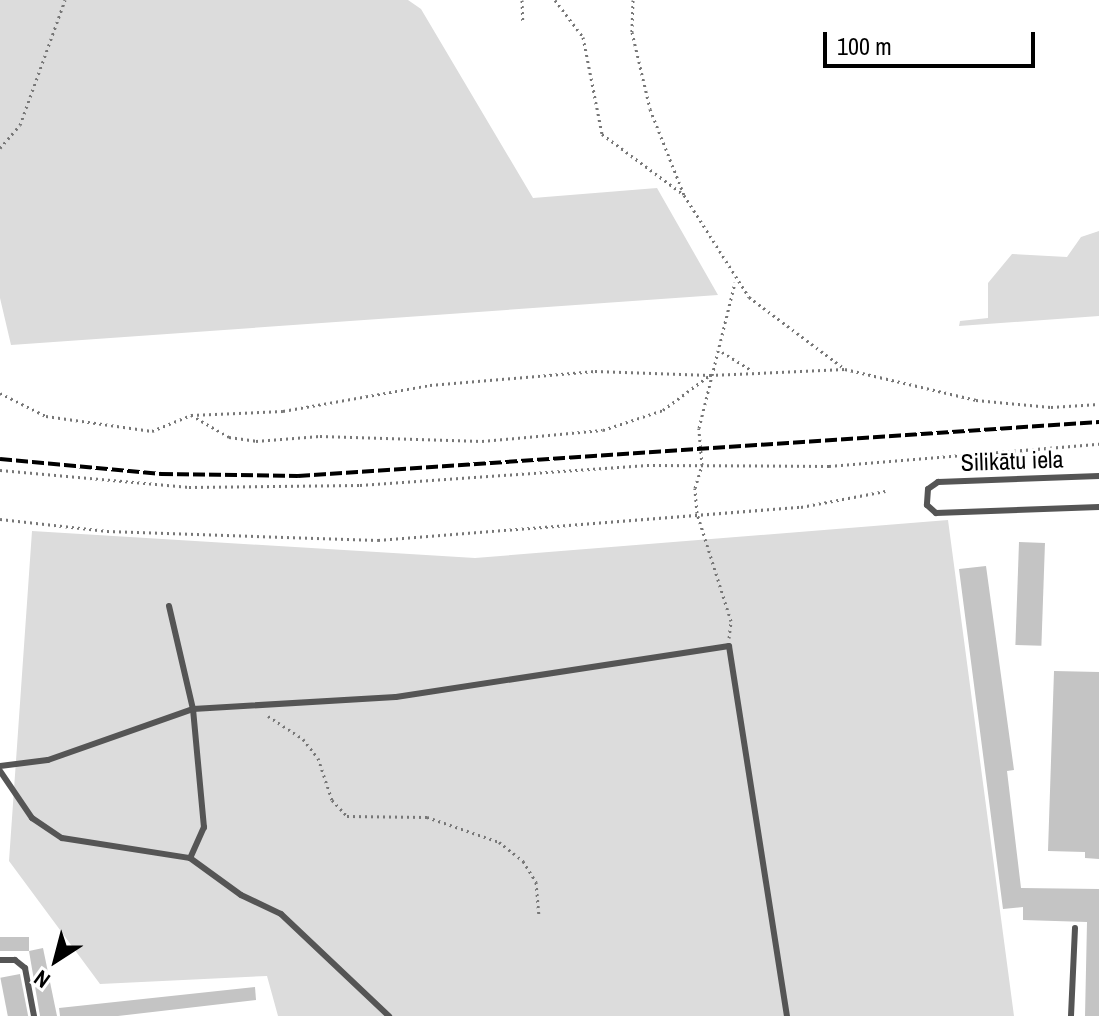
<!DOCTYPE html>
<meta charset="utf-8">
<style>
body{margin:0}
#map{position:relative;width:1099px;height:1016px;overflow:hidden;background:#fff;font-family:"Archivo Narrow",sans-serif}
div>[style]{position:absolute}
.green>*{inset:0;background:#dcdcdc}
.building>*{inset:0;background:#c4c4c4;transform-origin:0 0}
.path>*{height:3px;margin-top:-1.5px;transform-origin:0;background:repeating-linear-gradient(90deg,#777 0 2px,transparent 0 6px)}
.lane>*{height:6px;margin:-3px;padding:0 3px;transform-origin:3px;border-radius:3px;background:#555}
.rail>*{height:4px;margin-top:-2px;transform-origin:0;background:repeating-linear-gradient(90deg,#000 0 12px,transparent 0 16px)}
span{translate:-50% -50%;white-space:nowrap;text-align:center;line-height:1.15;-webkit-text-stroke:6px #fff;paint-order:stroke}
.street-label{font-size:24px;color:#000}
.north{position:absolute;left:16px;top:920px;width:80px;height:80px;-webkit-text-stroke:6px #fff;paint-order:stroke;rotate:216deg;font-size:22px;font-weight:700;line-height:32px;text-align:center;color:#000}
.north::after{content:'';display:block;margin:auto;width:28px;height:36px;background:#000;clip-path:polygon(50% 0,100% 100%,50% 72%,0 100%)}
.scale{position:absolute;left:823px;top:32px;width:212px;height:36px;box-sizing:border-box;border:4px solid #000;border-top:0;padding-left:10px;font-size:24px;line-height:28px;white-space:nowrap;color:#000;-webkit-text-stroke:6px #fff;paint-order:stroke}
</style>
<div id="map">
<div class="green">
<i style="clip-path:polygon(0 0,408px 0,421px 9px,533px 198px,657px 188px,718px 295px,11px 345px,0 298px)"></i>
<i style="clip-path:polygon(1099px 231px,1099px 316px,959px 326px,960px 321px,988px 318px,988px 283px,1012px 254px,1067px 257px,1081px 237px)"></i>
<i style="clip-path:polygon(948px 520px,1014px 1016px,278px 1016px,267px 976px,100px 984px,9px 861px,32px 531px,475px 558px)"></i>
</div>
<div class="building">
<i style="left:1019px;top:542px;width:26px;height:103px;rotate:2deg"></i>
<i style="clip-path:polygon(986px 566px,1014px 770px,1007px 771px,1021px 888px,1099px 889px,1099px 1016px,1085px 1016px,1087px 922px,1023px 920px,1023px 907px,1003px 909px,959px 569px)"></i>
<i style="clip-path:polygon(1054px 671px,1099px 672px,1099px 859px,1085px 858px,1085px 852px,1048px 851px)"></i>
<i style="left:0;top:937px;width:29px;height:14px"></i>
<i style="clip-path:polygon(43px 948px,57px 1016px,40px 1016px,29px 951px)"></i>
<i style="left:20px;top:974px;width:43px;height:20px;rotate:79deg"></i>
<i style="clip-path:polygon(255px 987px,256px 1000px,118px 1016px,60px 1016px,59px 1008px)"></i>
</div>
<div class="path">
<i style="left:522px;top:0;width:23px;rotate:88deg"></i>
<i style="left:555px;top:0;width:46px;rotate:52.9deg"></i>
<i style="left:583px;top:37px;width:99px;rotate:78.9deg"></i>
<i style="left:602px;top:134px;width:102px;rotate:36.6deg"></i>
<i style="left:633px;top:0;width:32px;rotate:92deg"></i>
<i style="left:632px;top:32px;width:79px;rotate:76.8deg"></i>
<i style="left:650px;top:109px;width:92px;rotate:68.4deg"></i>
<i style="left:684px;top:195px;width:121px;rotate:57.5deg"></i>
<i style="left:749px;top:297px;width:120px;rotate:36.9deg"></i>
<i style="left:0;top:148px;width:30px;rotate:-49deg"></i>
<i style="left:20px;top:125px;width:133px;rotate:-70.2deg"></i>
<i style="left:722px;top:352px;width:36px;rotate:32deg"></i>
<i style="left:0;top:393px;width:51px;rotate:26.6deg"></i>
<i style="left:46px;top:416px;width:107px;rotate:8.1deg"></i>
<i style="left:152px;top:431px;width:42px;rotate:-22.3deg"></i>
<i style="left:191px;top:415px;width:44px;rotate:30.1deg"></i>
<i style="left:229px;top:437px;width:27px;rotate:8deg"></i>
<i style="left:256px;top:441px;width:64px;rotate:-4.5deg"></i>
<i style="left:320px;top:436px;width:162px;rotate:1.8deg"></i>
<i style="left:482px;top:441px;width:121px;rotate:-5.2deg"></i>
<i style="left:603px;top:430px;width:63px;rotate:-18.4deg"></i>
<i style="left:663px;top:410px;width:59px;rotate:-36.7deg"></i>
<i style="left:191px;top:415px;width:92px;rotate:-2.5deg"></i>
<i style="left:283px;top:411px;width:149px;rotate:-10deg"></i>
<i style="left:430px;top:385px;width:166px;rotate:-4.8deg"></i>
<i style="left:595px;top:371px;width:115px;rotate:2deg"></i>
<i style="left:710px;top:375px;width:135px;rotate:-2.5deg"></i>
<i style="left:845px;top:369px;width:135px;rotate:13.3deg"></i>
<i style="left:976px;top:400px;width:75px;rotate:5.3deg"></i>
<i style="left:1051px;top:407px;width:48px;rotate:-3.6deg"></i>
<i style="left:0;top:470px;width:190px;rotate:5.1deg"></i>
<i style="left:189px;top:487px;width:171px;rotate:-0.7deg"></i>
<i style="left:360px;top:485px;width:288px;rotate:-4deg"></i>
<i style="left:647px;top:465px;width:182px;rotate:0.3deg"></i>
<i style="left:829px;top:466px;width:271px;rotate:-4.7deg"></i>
<i style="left:0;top:519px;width:108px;rotate:6.4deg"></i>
<i style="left:107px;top:531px;width:271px;rotate:1.9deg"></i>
<i style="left:378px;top:540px;width:424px;rotate:-4.5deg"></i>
<i style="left:801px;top:507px;width:86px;rotate:-10.7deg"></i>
<i style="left:729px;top:638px;width:17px;rotate:-83deg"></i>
<i style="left:731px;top:621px;width:113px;rotate:-107.5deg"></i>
<i style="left:697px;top:513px;width:25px;rotate:-95deg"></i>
<i style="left:695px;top:488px;width:24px;rotate:-73deg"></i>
<i style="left:702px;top:465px;width:37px;rotate:-95deg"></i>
<i style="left:699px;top:428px;width:150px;rotate:-76.1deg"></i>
<i style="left:268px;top:716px;width:42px;rotate:33.3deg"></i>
<i style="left:303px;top:739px;width:24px;rotate:52deg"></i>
<i style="left:318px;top:758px;width:44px;rotate:71.6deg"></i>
<i style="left:332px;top:800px;width:22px;rotate:47deg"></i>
<i style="left:347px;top:816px;width:80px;rotate:0.7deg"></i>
<i style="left:427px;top:817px;width:76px;rotate:19.1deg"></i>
<i style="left:499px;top:842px;width:31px;rotate:38deg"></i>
<i style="left:523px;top:861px;width:25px;rotate:58deg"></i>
<i style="left:536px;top:882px;width:34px;rotate:85deg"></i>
</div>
<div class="lane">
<i style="left:1099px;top:476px;width:161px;rotate:177.9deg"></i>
<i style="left:938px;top:482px;width:12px;rotate:145deg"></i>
<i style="left:928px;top:489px;width:16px;rotate:94deg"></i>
<i style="left:927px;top:505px;width:12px;rotate:42deg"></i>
<i style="left:936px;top:513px;width:163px;rotate:-2.1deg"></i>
<i style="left:169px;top:606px;width:106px;rotate:76.9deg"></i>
<i style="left:193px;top:709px;width:119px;rotate:84.7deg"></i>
<i style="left:204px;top:827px;width:34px;rotate:114deg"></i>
<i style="left:0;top:766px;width:48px;rotate:-7.1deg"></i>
<i style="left:48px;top:760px;width:154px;rotate:-19.4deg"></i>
<i style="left:193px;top:709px;width:203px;rotate:-3.4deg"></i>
<i style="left:396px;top:697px;width:337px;rotate:-8.7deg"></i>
<i style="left:729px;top:646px;width:375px;rotate:81.1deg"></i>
<i style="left:0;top:771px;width:57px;rotate:55.8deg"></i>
<i style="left:32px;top:818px;width:36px;rotate:34deg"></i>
<i style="left:62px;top:838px;width:130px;rotate:8.9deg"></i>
<i style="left:190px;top:858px;width:63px;rotate:36deg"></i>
<i style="left:241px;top:895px;width:44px;rotate:25.4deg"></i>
<i style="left:281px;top:914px;width:149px;rotate:43.4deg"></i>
<i style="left:0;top:960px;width:15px"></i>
<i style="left:15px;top:960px;width:13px;rotate:39deg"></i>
<i style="left:25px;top:968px;width:49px;rotate:79.4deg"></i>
<i style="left:1071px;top:1016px;width:88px;rotate:-87.4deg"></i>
</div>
<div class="rail">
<i style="left:0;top:459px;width:162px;rotate:5.3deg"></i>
<i style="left:161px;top:474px;width:137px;rotate:0.8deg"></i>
<i style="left:298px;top:476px;width:803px;rotate:-3.86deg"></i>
</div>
<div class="street-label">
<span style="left:1012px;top:461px;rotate:-2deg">Silikātu iela</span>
</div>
<div class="north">N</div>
<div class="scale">100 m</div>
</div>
